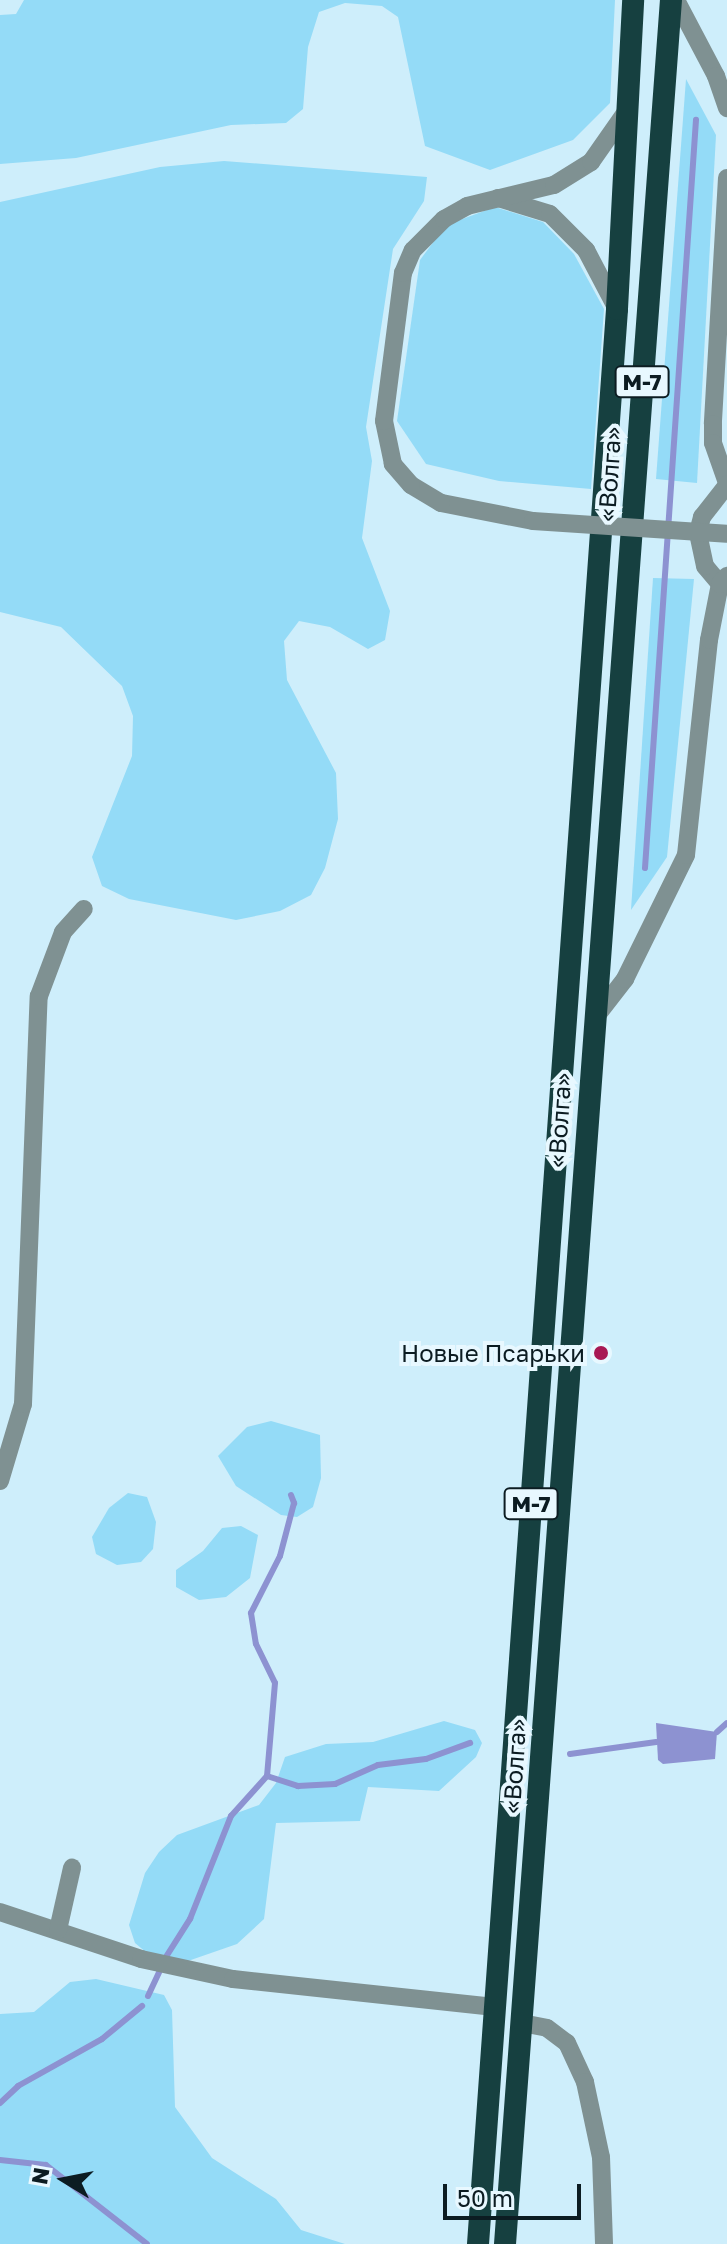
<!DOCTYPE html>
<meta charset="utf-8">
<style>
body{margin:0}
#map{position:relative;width:727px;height:2244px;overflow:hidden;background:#ceeefb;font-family:"Golos Text",sans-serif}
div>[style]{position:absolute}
.green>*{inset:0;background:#94dbf7}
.water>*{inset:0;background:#8d92d1}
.stream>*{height:6px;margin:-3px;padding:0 3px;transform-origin:3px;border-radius:3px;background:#8d92d1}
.minor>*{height:18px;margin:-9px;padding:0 9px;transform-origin:9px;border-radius:9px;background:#7f9192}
.trunk>*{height:22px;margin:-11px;padding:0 11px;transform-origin:11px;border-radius:11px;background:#164040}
.minor-bridge>*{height:18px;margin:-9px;padding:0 9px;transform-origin:9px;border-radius:9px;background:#7f9192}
.dots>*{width:22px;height:22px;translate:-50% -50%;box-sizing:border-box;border:4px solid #e8f8ff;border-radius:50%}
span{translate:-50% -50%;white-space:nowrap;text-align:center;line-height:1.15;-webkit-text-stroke:8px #e8f8ff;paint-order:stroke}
.shield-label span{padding:2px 6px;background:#e8f8ff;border:2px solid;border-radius:6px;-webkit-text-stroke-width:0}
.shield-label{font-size:22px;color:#0c1c22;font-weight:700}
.street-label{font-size:24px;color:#0c1c22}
.poi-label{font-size:24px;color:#0c1c22}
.right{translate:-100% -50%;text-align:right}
.north{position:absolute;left:24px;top:2140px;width:80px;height:80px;-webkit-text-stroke:6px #e8f8ff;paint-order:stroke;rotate:280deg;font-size:22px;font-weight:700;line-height:32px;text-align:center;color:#0c1c22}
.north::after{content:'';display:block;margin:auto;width:28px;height:36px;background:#0c1c22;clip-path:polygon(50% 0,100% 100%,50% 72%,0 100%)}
.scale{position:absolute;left:443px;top:2184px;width:138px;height:36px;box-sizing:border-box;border:4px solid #0c1c22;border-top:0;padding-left:10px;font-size:24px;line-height:28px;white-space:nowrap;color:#0c1c22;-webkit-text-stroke:6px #e8f8ff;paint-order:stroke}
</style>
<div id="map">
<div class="green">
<i style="clip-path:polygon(24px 0,615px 0,610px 103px,573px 140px,490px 170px,425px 146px,398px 17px,382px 6px,345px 3px,319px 12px,308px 47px,303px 109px,286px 123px,231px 125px,76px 158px,0 164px,0 15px,16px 14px)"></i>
<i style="clip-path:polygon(686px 79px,716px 135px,697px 483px,656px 479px)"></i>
<i style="clip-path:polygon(224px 161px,427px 177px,424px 201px,393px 249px,366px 427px,372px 461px,362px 538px,390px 611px,385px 640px,368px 649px,330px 627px,299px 621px,284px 641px,287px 680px,336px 773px,338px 819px,325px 868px,311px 895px,280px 911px,236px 920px,129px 899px,102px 886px,92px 857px,132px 756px,133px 716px,122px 686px,61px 627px,0 612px,0 202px,160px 167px)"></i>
<i style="clip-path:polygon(495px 207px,543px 222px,574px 254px,604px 309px,591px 489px,499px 481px,426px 464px,397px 421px,420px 260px,446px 225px)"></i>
<i style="clip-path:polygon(653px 578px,694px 579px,667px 857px,631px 910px)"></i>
<i style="clip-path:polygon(271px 1421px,320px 1435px,321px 1478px,313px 1507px,297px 1517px,281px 1515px,236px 1486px,218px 1456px,247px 1427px)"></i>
<i style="clip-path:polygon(128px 1493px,147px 1497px,156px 1522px,153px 1549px,141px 1562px,117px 1565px,96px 1554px,92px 1537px,109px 1508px)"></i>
<i style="clip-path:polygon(241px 1526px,258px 1535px,250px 1578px,226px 1597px,199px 1600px,176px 1587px,176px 1570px,203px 1551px,222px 1528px)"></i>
<i style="clip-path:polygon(444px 1721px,475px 1730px,482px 1743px,476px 1757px,439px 1791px,368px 1787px,360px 1821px,276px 1823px,264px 1919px,237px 1944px,188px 1961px,147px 1953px,135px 1943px,129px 1925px,145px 1873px,159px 1852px,177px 1835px,259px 1805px,276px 1783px,285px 1757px,326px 1744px,373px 1742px)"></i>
<i style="clip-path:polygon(96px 1979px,164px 1995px,172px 2010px,175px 2107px,212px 2158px,276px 2199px,301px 2230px,345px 2244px,0 2244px,0 2014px,34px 2012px,70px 1982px)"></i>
</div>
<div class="water">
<i style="clip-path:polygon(656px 1723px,717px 1732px,715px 1759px,663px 1764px,658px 1760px)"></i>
</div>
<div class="stream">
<i style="left:645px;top:868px;width:750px;rotate:-86.1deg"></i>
<i style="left:291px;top:1495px;width:9px;rotate:69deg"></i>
<i style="left:294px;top:1503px;width:55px;rotate:104.8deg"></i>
<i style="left:280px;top:1556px;width:64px;rotate:117deg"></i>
<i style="left:251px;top:1613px;width:31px;rotate:81deg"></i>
<i style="left:256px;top:1644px;width:43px;rotate:64deg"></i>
<i style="left:275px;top:1683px;width:93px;rotate:94.9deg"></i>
<i style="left:267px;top:1776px;width:33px;rotate:18deg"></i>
<i style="left:298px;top:1786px;width:37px;rotate:-3deg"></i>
<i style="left:335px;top:1784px;width:47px;rotate:-23.8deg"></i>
<i style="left:378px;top:1765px;width:48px;rotate:-7.1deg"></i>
<i style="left:426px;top:1759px;width:47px;rotate:-20deg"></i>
<i style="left:717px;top:1732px;width:13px;rotate:-42deg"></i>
<i style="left:570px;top:1754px;width:87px;rotate:-7.9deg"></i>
<i style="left:164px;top:1960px;width:49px;rotate:-57.6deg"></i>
<i style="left:190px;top:1919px;width:111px;rotate:-68.3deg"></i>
<i style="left:231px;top:1816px;width:54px;rotate:-48deg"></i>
<i style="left:148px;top:1996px;width:29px;rotate:-65deg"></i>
<i style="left:0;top:2103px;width:25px;rotate:-43deg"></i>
<i style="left:18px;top:2086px;width:96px;rotate:-29.2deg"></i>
<i style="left:102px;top:2039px;width:52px;rotate:-39.5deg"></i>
<i style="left:0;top:2160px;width:46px;rotate:6.2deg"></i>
<i style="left:46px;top:2165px;width:128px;rotate:38deg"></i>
</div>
<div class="minor">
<i style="left:676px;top:0;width:86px;rotate:62.2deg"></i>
<i style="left:716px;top:76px;width:34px;rotate:71deg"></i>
<i style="left:727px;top:178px;width:246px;rotate:93.3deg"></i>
<i style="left:713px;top:424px;width:19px;rotate:90deg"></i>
<i style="left:713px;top:443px;width:42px;rotate:70.7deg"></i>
<i style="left:498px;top:198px;width:54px;rotate:17.1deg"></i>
<i style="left:550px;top:214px;width:51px;rotate:45deg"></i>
<i style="left:586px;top:250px;width:67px;rotate:62.3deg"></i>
<i style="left:533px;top:521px;width:94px;rotate:-168.9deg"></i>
<i style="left:441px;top:503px;width:35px;rotate:-149deg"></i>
<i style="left:411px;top:485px;width:28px;rotate:-131deg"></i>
<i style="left:393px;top:464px;width:44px;rotate:-101.8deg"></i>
<i style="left:384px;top:421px;width:149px;rotate:-82.7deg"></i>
<i style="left:403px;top:273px;width:25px;rotate:-67deg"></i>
<i style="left:413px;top:250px;width:44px;rotate:-45deg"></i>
<i style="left:444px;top:219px;width:26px;rotate:-29deg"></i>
<i style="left:467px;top:206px;width:89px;rotate:-13.6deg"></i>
<i style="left:554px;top:185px;width:44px;rotate:-31.9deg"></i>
<i style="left:591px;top:162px;width:61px;rotate:-55deg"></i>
<i style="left:720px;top:584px;width:23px;rotate:-130deg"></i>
<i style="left:705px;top:566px;width:35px;rotate:-102deg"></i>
<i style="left:698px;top:532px;width:16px;rotate:-75deg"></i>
<i style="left:702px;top:517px;width:41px;rotate:-52deg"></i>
<i style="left:594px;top:1019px;width:51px;rotate:-52.2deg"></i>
<i style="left:625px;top:979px;width:138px;rotate:-63.8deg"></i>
<i style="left:686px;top:855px;width:216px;rotate:-83.9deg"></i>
<i style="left:709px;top:640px;width:57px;rotate:-78.9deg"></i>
<i style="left:720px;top:584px;width:11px;rotate:-49deg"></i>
<i style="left:0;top:1481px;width:80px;rotate:-73.4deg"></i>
<i style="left:23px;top:1404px;width:408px;rotate:-87.8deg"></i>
<i style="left:39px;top:996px;width:68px;rotate:-69.4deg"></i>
<i style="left:63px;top:932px;width:31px;rotate:-48deg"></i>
<i style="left:0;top:1912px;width:149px;rotate:18.4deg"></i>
<i style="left:141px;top:1959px;width:94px;rotate:12.3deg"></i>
<i style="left:233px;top:1979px;width:263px;rotate:6.1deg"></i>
<i style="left:58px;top:1930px;width:64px;rotate:-77.3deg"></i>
<i style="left:522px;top:2023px;width:25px;rotate:11deg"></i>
<i style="left:547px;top:2028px;width:25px;rotate:37deg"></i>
<i style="left:567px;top:2043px;width:43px;rotate:65.2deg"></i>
<i style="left:585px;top:2082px;width:77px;rotate:78deg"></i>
<i style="left:601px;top:2157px;width:87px;rotate:88deg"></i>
</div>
<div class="trunk">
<i style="left:478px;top:2244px;width:1940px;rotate:-85.89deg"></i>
<i style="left:617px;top:309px;width:309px;rotate:-87deg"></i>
<i style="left:505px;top:2244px;width:2250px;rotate:-85.77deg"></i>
</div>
<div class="minor-bridge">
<i style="left:533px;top:521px;width:194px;rotate:3.8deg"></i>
</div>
<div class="dots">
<i style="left:601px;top:1353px;background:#a81853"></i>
</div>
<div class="shield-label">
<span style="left:642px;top:382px">М-7</span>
<span style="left:531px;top:1504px">М-7</span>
</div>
<div class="street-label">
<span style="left:609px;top:474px;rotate:-86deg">«Волга»</span>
<span style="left:559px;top:1120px;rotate:-86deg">«Волга»</span>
<span style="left:514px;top:1766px;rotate:-86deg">«Волга»</span>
</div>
<div class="poi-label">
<span class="right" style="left:585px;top:1353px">Новые Псарьки</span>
</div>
<div class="north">N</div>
<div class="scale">50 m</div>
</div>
